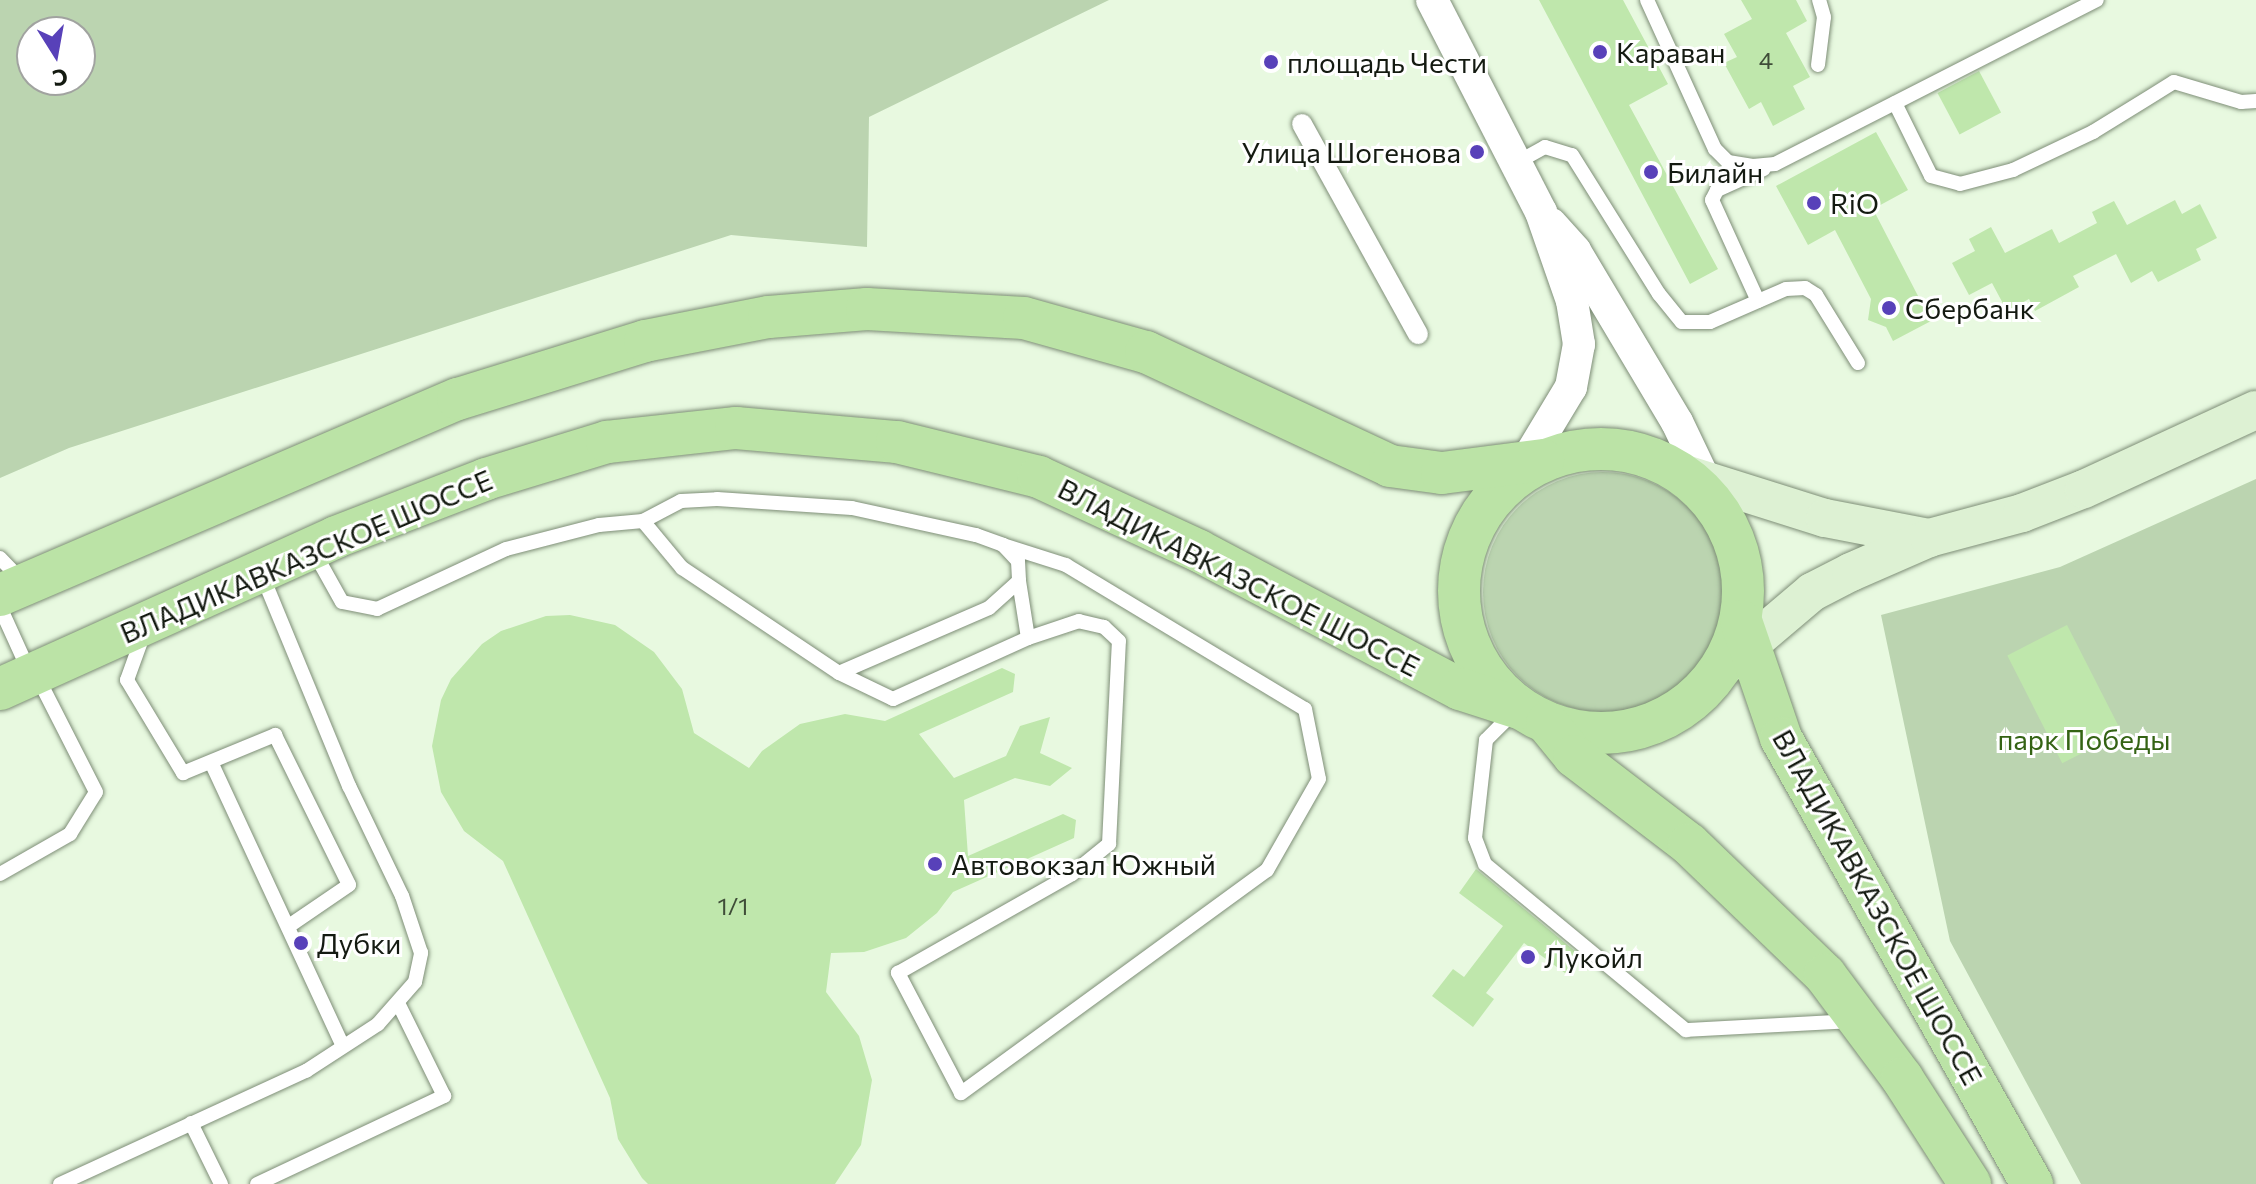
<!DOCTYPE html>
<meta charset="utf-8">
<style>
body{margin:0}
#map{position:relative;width:2256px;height:1184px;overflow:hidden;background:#e8f9e0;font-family:Commissioner,sans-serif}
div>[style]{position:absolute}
.green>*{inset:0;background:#bbd4b0}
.round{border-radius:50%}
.building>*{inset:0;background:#bfe7ac;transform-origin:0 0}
.roads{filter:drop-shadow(0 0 2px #7e8e77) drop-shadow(0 0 2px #7e8e77)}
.service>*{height:14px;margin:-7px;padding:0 7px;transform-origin:7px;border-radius:7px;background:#fff}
.pedestrian>*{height:20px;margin:-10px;padding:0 10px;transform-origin:10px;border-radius:10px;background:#fff}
.tertiary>*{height:32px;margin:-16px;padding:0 16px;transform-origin:16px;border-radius:16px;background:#fff}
.secondary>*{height:38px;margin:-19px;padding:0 19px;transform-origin:19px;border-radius:19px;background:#ddf1d3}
.primary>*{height:42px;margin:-21px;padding:0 21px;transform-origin:21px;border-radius:21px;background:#bbe3a6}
.primary>.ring{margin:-21px;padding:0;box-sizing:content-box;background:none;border:42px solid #bbe3a6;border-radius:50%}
.dots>*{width:22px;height:22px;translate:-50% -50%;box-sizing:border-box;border:4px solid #fff;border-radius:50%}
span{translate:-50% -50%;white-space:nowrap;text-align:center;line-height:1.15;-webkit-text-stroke:6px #fff;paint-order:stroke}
.number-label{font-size:24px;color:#3f4d38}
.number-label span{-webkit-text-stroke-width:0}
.poi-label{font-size:28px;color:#141a11}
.left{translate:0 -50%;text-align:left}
.right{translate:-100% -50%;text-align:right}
.street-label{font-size:28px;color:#141a11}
.park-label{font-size:28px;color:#346314}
.north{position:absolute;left:16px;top:16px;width:80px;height:80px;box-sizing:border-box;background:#fff;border:2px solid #a1a3a0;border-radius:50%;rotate:169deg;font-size:22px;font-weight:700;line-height:32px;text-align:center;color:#141a11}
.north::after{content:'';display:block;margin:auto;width:28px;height:36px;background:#5841b9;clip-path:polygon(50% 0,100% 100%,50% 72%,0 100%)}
</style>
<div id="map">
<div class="green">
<i style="clip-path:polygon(evenodd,0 0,1109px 0,869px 117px,867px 247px,731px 235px,69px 448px,0 478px,0 0,80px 32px,80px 80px,32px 80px,32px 32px,80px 32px)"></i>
<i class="round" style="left:1483px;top:472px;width:240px;height:240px"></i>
<i style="clip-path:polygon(2256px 479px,2256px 1184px,2081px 1184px,1950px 941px,1881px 615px,2060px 567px)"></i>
</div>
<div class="building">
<i style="clip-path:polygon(1539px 0,1623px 0,1668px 84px,1629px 105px,1718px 269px,1690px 284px)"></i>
<i style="clip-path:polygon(1741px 0,1796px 0,1807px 21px,1786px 33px,1810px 77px,1793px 86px,1805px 109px,1773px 126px,1761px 102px,1749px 109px,1724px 63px,1737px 57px,1724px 34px,1752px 19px)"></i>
<i style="left:1979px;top:71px;width:47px;height:47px;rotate:62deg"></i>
<i style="clip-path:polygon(1876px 132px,1908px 190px,1873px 209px,1931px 321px,1893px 341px,1886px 327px,1868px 320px,1871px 299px,1835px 230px,1808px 245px,1776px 186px)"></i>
<i style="clip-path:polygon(2175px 200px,2182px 214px,2200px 204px,2217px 238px,2196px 249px,2201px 260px,2158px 282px,2152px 271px,2131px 283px,2116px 254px,2073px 276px,2079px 287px,2035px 311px,2029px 299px,2007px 311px,1992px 283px,1969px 295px,1952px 263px,1975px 251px,1969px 239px,1991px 227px,2005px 253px,2052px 229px,2059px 243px,2097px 223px,2092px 212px,2114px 201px,2127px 225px)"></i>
<i style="clip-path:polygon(570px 615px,615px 625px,654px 652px,682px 689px,694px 733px,749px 768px,762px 751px,800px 724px,845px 714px,885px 721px,1002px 668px,1015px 674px,1013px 692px,919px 734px,954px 778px,1006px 756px,1020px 726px,1050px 717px,1040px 753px,1072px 768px,1050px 786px,1015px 778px,964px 800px,968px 856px,1063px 814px,1076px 820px,1074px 838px,953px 892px,937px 913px,906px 938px,864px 952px,831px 953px,826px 992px,859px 1036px,872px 1080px,861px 1145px,835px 1184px,648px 1184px,642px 1178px,618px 1139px,610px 1098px,503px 861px,464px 831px,441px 792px,432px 746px,441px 700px,451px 679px,482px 644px,501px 631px,546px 616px)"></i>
<i style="left:2067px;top:625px;width:121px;height:67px;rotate:63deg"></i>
<i style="clip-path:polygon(1476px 869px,1582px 957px,1569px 976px,1524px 943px,1486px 993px,1494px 999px,1473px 1027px,1432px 996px,1453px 969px,1464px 977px,1503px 926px,1459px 893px)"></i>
</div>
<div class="roads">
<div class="service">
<i style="left:1647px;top:0;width:164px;rotate:65.5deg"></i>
<i style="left:1715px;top:149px;width:18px;rotate:45deg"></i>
<i style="left:1728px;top:162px;width:25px;rotate:9deg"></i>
<i style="left:1753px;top:166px;width:22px;rotate:-5deg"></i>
<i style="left:1775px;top:164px;width:361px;rotate:-27deg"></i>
<i style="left:1818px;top:65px;width:48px;rotate:-82.9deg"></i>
<i style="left:1824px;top:17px;width:18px;rotate:-106deg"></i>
<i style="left:1895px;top:103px;width:81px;rotate:63.7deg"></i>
<i style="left:1931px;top:176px;width:30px;rotate:15deg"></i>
<i style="left:1960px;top:184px;width:55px;rotate:-14.8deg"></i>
<i style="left:2013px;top:170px;width:89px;rotate:-25.4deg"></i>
<i style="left:2093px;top:132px;width:95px;rotate:-31.7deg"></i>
<i style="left:2174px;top:82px;width:70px;rotate:16.6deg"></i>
<i style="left:2241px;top:102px;width:15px;rotate:-4deg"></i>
<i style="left:1516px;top:163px;width:33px;rotate:-29deg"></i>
<i style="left:1545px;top:147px;width:28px;rotate:17deg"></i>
<i style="left:1572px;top:155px;width:164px;rotate:58deg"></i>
<i style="left:1659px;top:294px;width:36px;rotate:51deg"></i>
<i style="left:1682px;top:322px;width:28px"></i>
<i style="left:1710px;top:322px;width:83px;rotate:-23.5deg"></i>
<i style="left:1786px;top:289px;width:19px;rotate:-3deg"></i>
<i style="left:1805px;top:288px;width:13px;rotate:32deg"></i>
<i style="left:1816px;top:295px;width:80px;rotate:58.3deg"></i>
<i style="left:1758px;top:301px;width:111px;rotate:-114.5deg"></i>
<i style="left:1712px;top:200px;width:11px;rotate:-63deg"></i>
<i style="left:1717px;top:190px;width:51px;rotate:-24.1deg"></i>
<i style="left:1003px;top:545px;width:66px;rotate:17.6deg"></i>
<i style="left:1066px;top:565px;width:279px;rotate:31.1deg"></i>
<i style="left:1305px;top:709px;width:71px;rotate:78.7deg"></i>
<i style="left:1319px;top:779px;width:105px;rotate:119.7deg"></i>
<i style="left:1267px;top:870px;width:379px;rotate:143.9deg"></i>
<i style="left:961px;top:1093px;width:136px;rotate:-117.7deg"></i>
<i style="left:898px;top:973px;width:200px;rotate:-29.6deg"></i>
<i style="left:1072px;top:874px;width:48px;rotate:-39deg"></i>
<i style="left:1109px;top:844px;width:203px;rotate:-87.2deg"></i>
<i style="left:1119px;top:641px;width:21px;rotate:-137deg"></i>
<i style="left:1104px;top:627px;width:26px;rotate:-167deg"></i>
<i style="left:1079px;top:621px;width:54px;rotate:161.6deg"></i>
<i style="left:314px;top:552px;width:57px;rotate:60.8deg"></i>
<i style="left:342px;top:602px;width:36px;rotate:11deg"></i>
<i style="left:377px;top:609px;width:142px;rotate:-24.9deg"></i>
<i style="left:506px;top:549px;width:96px;rotate:-14.5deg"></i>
<i style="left:599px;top:525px;width:44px;rotate:-5.2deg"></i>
<i style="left:643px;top:521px;width:43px;rotate:-27.8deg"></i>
<i style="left:681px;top:501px;width:36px;rotate:-3deg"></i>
<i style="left:717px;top:499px;width:135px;rotate:3.8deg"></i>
<i style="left:852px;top:508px;width:127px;rotate:12.3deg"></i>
<i style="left:976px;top:535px;width:29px;rotate:20deg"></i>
<i style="left:1003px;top:545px;width:22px;rotate:47deg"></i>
<i style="left:1018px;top:561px;width:20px;rotate:87deg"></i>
<i style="left:1019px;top:581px;width:40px;rotate:138deg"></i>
<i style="left:989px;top:608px;width:163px;rotate:156.6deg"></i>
<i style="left:839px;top:673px;width:189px;rotate:-146.2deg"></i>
<i style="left:682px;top:568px;width:61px;rotate:-129.7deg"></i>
<i style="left:0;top:558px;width:32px;rotate:46deg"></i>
<i style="left:0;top:607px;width:70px;rotate:65.6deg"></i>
<i style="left:144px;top:633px;width:50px;rotate:109.9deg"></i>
<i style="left:127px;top:680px;width:109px;rotate:58.9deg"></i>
<i style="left:183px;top:773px;width:100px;rotate:-22.4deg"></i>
<i style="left:275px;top:735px;width:167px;rotate:63.7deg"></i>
<i style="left:349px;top:885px;width:73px;rotate:145.7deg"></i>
<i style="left:839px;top:673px;width:60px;rotate:25.7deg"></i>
<i style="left:893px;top:699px;width:148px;rotate:-24.3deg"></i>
<i style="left:1028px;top:638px;width:58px;rotate:-99deg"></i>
<i style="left:1513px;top:713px;width:38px;rotate:135deg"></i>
<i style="left:1486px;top:740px;width:99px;rotate:96.4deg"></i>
<i style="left:1475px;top:838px;width:28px;rotate:69deg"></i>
<i style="left:1485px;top:864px;width:261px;rotate:39.6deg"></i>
<i style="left:1686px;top:1030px;width:165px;rotate:-3.1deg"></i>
<i style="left:211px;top:762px;width:313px;rotate:65.1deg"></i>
<i style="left:0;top:874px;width:81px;rotate:-29.7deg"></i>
<i style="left:70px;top:834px;width:49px;rotate:-58.2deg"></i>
<i style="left:96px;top:792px;width:130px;rotate:-117deg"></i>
<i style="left:191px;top:1123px;width:68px;rotate:63.8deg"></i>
<i style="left:60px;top:1184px;width:271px;rotate:-24.7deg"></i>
<i style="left:306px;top:1071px;width:86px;rotate:-33.1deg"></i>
<i style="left:378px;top:1024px;width:56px;rotate:-48.6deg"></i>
<i style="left:415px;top:982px;width:30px;rotate:-78deg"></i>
<i style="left:421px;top:953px;width:60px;rotate:-108.4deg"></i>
<i style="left:402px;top:896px;width:122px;rotate:-115.7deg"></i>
<i style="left:349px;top:786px;width:230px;rotate:-112.4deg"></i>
<i style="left:257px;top:1184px;width:207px;rotate:-25.2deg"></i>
<i style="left:444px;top:1096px;width:104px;rotate:-116.3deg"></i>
</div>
<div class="pedestrian">
<i style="left:1302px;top:124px;width:240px;rotate:61.1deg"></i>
</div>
<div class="tertiary">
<i style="left:1432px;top:0;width:238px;rotate:62.8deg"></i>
<i style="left:1541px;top:212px;width:94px;rotate:70.8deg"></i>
<i style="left:1572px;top:301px;width:44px;rotate:80.8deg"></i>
<i style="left:1579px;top:344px;width:44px;rotate:100.5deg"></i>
<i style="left:1571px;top:387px;width:103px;rotate:121.1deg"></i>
<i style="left:1551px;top:224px;width:36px;rotate:48deg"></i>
<i style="left:1575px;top:251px;width:199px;rotate:59.2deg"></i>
<i style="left:1677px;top:422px;width:100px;rotate:64.5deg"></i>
</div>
<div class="secondary">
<i style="left:1682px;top:473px;width:150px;rotate:17.5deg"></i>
<i style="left:1825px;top:518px;width:106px;rotate:10.9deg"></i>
<i style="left:1720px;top:670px;width:121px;rotate:-40.3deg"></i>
<i style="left:1812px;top:592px;width:44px;rotate:-27.1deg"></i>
<i style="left:1851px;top:572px;width:85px;rotate:-23.6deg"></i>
<i style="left:1929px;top:538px;width:96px;rotate:-15deg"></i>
<i style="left:2022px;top:513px;width:66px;rotate:-21.2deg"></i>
<i style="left:2084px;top:489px;width:189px;rotate:-24.7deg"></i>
</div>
<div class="primary">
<i class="ring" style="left:1459px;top:449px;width:242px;height:242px"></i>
<i style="left:0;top:595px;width:498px;rotate:-23.2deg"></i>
<i style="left:458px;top:399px;width:196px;rotate:-17.2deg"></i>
<i style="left:645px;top:341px;width:126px;rotate:-11deg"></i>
<i style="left:769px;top:317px;width:98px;rotate:-4.7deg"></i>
<i style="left:867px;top:309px;width:157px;rotate:3.3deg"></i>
<i style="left:1024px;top:318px;width:127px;rotate:15.6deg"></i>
<i style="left:1146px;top:352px;width:269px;rotate:25deg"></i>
<i style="left:1390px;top:466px;width:52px;rotate:7.7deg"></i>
<i style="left:1442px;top:473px;width:102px;rotate:-7.3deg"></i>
<i style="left:1741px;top:621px;width:124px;rotate:71.1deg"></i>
<i style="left:1781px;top:738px;width:512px;rotate:60.63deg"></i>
<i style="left:0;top:689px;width:369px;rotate:-24.3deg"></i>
<i style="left:336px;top:537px;width:161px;rotate:-21.1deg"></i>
<i style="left:486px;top:479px;width:127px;rotate:-17deg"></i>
<i style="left:607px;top:442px;width:130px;rotate:-6.2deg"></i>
<i style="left:736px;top:428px;width:162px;rotate:5deg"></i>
<i style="left:897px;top:442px;width:146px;rotate:13.8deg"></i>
<i style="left:1039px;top:477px;width:176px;rotate:24.8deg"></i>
<i style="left:1199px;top:551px;width:295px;rotate:27.9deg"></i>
<i style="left:1460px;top:689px;width:62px;rotate:17.9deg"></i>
<i style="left:1547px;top:723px;width:43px;rotate:50.7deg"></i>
<i style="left:1574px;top:756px;width:145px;rotate:37.4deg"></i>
<i style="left:1689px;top:844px;width:189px;rotate:43.9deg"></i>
<i style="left:1825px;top:975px;width:129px;rotate:53.2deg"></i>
<i style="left:1902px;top:1078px;width:126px;rotate:57.3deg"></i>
</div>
</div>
<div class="dots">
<i style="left:1600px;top:52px;background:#5841b9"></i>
<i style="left:1271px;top:62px;background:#5841b9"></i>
<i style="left:1477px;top:152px;background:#5841b9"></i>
<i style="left:1651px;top:172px;background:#5841b9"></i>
<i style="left:1814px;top:203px;background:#5841b9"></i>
<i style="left:1889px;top:308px;background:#5841b9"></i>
<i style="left:935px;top:864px;background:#5841b9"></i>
<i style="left:301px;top:943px;background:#5841b9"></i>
<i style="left:1528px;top:957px;background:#5841b9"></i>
</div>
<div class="number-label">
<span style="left:1766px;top:60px">4</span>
<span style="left:733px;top:906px">1/1</span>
</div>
<div class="poi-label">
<span class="left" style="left:1616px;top:52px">Караван</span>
<span class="left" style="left:1287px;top:62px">площадь Чести</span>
<span class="right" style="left:1461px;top:152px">Улица Шогенова</span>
<span class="left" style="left:1667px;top:172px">Билайн</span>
<span class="left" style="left:1830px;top:203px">RiO</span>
<span class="left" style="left:1905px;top:308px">Сбербанк</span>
<span class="left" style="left:951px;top:864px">Автовокзал Южный</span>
<span class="left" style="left:317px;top:943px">Дубки</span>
<span class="left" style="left:1544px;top:957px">Лукойл</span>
</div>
<div class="street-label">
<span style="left:306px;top:556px;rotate:-23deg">ВЛАДИКАВКАЗСКОЕ ШОССЕ</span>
<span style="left:1239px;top:577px;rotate:27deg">ВЛАДИКАВКАЗСКОЕ ШОССЕ</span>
<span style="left:1878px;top:907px;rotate:61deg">ВЛАДИКАВКАЗСКОЕ ШОССЕ</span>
</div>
<div class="park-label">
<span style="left:2084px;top:739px">парк Победы</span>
</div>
<div class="north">С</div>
</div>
